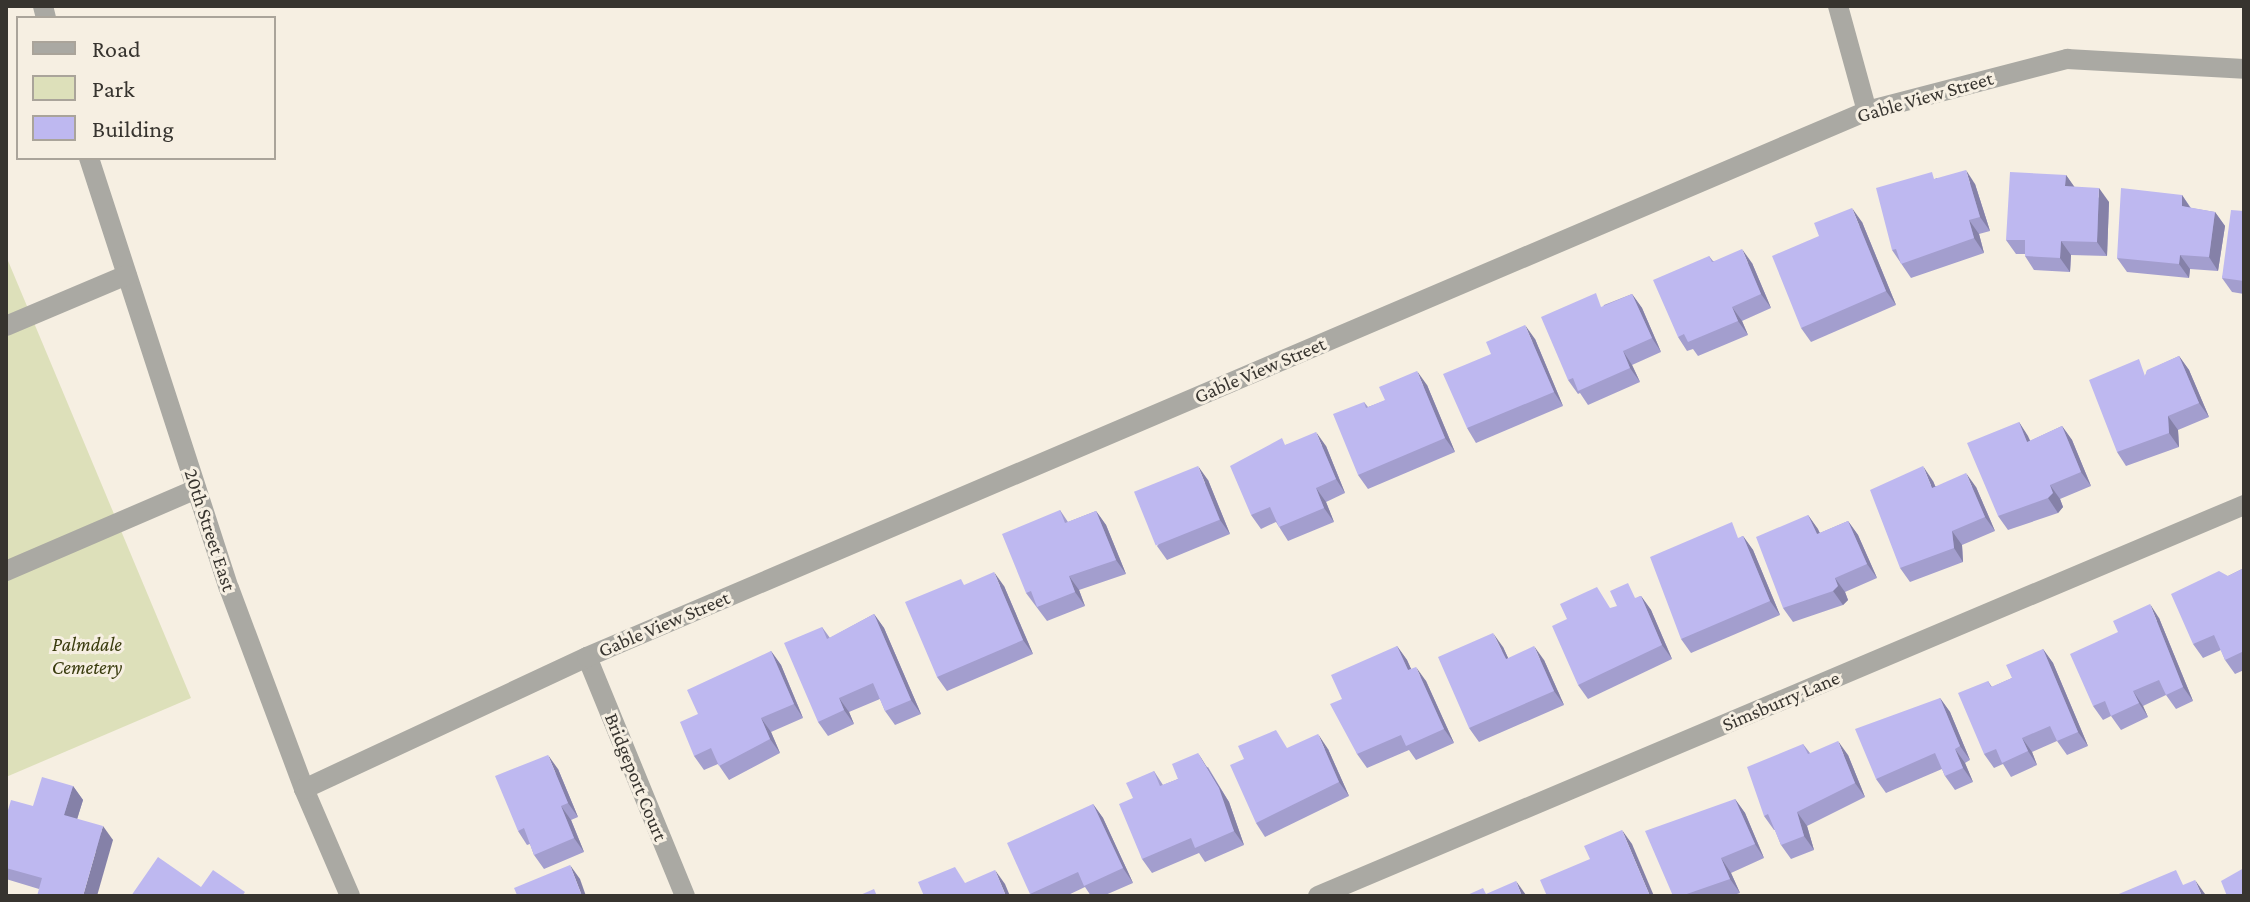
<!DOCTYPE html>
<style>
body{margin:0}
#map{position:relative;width:2250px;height:902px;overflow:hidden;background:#f6efe2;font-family:"Crimson Pro",serif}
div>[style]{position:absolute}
.green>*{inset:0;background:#dde0ba}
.minor>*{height:20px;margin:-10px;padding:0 10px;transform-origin:10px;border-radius:10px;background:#aaa9a3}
.wall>*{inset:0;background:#a39ece}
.shaded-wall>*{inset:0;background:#8581a8}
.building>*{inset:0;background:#beb8f0;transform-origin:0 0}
span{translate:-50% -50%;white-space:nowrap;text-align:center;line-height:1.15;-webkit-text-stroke:6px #f6efe2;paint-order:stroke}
.street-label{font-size:20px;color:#37342f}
.park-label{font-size:20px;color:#393b0d;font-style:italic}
.frame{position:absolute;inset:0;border:8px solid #37342f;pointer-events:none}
.legend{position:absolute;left:16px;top:16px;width:260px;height:144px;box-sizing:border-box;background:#f6efe2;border:2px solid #aaa49a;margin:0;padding:10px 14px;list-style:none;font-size:24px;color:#37342f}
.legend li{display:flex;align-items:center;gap:16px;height:40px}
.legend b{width:40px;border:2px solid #aaa49a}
</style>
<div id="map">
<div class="green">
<i style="clip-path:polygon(6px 256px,191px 698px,6px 777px)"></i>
</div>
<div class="minor">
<i style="left:43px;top:6px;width:12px;rotate:76deg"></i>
<i style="left:1838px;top:6px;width:109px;rotate:74.6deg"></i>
<i style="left:89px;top:158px;width:452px;rotate:72deg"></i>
<i style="left:229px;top:588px;width:215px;rotate:69.5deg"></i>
<i style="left:304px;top:789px;width:116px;rotate:66.7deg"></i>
<i style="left:6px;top:326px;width:131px;rotate:-22.9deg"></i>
<i style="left:6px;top:571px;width:207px;rotate:-23.3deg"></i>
<i style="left:587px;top:657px;width:258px;rotate:67.7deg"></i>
<i style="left:304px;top:789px;width:312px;rotate:-25deg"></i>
<i style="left:587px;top:657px;width:1392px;rotate:-23.1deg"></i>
<i style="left:1867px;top:111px;width:207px;rotate:-14.6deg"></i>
<i style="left:2067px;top:59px;width:177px;rotate:3.2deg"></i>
<i style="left:1318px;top:896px;width:1005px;rotate:-22.89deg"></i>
</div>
<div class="wall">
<i style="clip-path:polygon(2066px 175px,2074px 187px,2109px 202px,2107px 256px,2071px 255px,2070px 272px,2034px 270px,2025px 256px,2025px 254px,2016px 254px,2006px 240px)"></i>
<i style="clip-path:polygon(1936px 178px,1975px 184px,1990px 231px,1979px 234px,1984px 253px,1911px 278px,1892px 250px)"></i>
<i style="clip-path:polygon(2182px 195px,2191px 208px,2215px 212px,2225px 226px,2218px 271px,2190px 269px,2189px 278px,2127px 272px,2117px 258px)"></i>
<i style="clip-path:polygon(2244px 211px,2244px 294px,2232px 292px,2222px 278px)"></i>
<i style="clip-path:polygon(1862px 222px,1896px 305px,1811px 342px,1801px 328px)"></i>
<i style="clip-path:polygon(1709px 256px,1713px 261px,1752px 263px,1771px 308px,1742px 321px,1748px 335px,1698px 356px,1693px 349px,1687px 351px,1678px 337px)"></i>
<i style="clip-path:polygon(1632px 294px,1642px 308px,1661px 352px,1632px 365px,1640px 382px,1588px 405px,1580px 393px,1578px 394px,1568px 380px,1604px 305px)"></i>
<i style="clip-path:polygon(1535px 339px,1563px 406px,1476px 443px,1467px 428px)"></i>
<i style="clip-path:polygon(2179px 356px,2189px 370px,2209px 417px,2178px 430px,2179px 447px,2126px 466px,2117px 452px,2147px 371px)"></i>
<i style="clip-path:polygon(1427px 385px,1455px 452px,1368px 489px,1358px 475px,1364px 402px,1368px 407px)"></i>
<i style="clip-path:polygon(2019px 422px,2030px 441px,2062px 426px,2072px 440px,2091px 486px,2060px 499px,2063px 507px,2058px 513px,2008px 530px,1998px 516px)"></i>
<i style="clip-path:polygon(1287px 444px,1326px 446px,1345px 493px,1326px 502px,1334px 522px,1288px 541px,1276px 522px,1261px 529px,1251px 515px)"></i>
<i style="clip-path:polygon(1208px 480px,1230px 534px,1167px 560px,1157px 546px)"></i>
<i style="clip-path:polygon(1933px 481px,1935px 486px,1976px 487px,1995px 531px,1962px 545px,1963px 562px,1910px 582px,1900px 568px)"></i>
<i style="clip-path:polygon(1060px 510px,1068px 522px,1096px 511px,1106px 525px,1126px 574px,1079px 590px,1085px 606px,1047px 621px,1026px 593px)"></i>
<i style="clip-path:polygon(1808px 515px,1820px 533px,1848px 521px,1858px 535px,1877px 578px,1845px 592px,1848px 600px,1843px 605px,1793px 622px,1783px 608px)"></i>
<i style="clip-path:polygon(1742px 536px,1743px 536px,1753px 550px,1780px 615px,1691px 653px,1681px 639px)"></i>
<i style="clip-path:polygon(2244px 568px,2244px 670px,2235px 674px,2225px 660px,2221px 650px,2203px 658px,2193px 644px,2228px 576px)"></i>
<i style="clip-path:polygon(965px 585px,1004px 586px,1033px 654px,947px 691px,937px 677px)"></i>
<i style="clip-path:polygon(1641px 596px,1651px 610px,1672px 659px,1588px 699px,1578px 685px,1638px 597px)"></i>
<i style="clip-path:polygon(874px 614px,884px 628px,921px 714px,895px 725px,885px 711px,880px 699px,849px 712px,854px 724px,828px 736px,818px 722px,822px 627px,830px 638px)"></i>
<i style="clip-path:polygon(2159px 618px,2193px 701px,2176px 709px,2166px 695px,2143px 706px,2148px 717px,2121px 730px,2111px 716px,2103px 720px,2093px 706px)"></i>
<i style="clip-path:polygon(1397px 646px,1407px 660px,1411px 669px,1426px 681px,1454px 743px,1416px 760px,1409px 750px,1367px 768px,1357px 754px,1342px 699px)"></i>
<i style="clip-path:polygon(1503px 647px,1508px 658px,1544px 660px,1564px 705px,1479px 742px,1469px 728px)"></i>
<i style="clip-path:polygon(2043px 649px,2053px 663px,2088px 746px,2067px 755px,2057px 741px,2032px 752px,2037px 765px,2011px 777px,2003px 764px,1994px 768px,1984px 754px,1988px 681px,1992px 687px,2012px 678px)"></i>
<i style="clip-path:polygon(771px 651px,781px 665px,803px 718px,771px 732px,780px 753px,729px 780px,718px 764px,704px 770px,694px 756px,698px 714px)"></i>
<i style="clip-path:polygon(1940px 698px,1950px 712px,1970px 760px,1965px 763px,1973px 782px,1955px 790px,1945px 776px,1942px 769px,1886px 793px,1876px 779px)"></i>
<i style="clip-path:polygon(1803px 744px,1810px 753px,1848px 755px,1865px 797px,1807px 826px,1814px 850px,1791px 859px,1781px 845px,1775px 830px,1774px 830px,1764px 816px)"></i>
<i style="clip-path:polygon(1289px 748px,1328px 749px,1349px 796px,1265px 837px,1256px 823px)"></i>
<i style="clip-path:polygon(1208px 767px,1229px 802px,1244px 845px,1205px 862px,1199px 853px,1152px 873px,1142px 859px,1133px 798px,1154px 771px,1163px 785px)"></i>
<i style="clip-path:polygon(558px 769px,578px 817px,571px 820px,584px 852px,544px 869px,534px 855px,530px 844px,527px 845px,518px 831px)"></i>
<i style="clip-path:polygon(73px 786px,83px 800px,77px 819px,113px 840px,39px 889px,6px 879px,6px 817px,33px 806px)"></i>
<i style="clip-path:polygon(1735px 799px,1745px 813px,1764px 858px,1731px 873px,1740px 893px,1731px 896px,1673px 896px)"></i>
<i style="clip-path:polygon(1093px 804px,1103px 818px,1133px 883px,1103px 896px,1091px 896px,1085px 887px,1066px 896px,1032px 896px,1030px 894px)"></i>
</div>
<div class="shaded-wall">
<i style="clip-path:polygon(1966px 170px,1975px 184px,1990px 231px,1980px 217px)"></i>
<i style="clip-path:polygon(2066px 175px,2076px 189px,2065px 186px)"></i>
<i style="clip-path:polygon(2099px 188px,2109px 202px,2107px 256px,2097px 242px)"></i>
<i style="clip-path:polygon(2182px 195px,2191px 209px,2182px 206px)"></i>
<i style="clip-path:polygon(1852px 208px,1862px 222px,1896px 305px,1886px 291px)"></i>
<i style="clip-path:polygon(2215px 212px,2225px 226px,2218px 271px,2209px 257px)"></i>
<i style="clip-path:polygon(1969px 220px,1979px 234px,1984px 253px,1974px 238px)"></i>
<i style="clip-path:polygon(2061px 241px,2071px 255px,2070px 272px,2060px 258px)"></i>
<i style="clip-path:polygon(1742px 249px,1752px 263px,1771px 308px,1761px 294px)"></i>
<i style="clip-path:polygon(2180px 255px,2190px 269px,2189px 278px,2179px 264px)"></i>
<i style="clip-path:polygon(1632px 294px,1642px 308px,1661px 352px,1652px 338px)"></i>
<i style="clip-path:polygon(1732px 307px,1742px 321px,1748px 335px,1738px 321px)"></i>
<i style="clip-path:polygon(1525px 325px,1535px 339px,1563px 406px,1554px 392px)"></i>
<i style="clip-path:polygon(1623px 351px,1632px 365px,1640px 382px,1630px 368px)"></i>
<i style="clip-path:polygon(2179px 356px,2189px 370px,2209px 417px,2199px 403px)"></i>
<i style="clip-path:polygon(1417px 371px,1427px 385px,1455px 452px,1445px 438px)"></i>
<i style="clip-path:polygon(2168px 416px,2178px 430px,2179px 447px,2169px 433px)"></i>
<i style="clip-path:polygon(2019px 422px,2028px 436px,2037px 456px,2027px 442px)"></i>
<i style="clip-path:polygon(2062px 426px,2072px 440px,2091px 486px,2081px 472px)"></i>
<i style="clip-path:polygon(1316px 432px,1326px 446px,1345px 493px,1336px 479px)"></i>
<i style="clip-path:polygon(1198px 466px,1208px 480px,1230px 534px,1220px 520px)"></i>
<i style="clip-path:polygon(1923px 466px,1933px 481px,1942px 502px,1932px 488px)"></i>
<i style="clip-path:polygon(1966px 473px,1976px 487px,1995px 531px,1985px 517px)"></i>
<i style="clip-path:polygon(2050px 485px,2060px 499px,2063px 507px,2058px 513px,2048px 498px)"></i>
<i style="clip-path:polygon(1316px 488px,1326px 502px,1334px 522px,1324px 508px)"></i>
<i style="clip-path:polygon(1096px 511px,1106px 525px,1126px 574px,1116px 560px)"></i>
<i style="clip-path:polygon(1808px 515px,1818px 529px,1826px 548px,1817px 534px)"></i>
<i style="clip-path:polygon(1848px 521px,1858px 535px,1877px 578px,1867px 564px)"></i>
<i style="clip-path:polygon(1952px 531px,1962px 545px,1963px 562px,1954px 548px)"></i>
<i style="clip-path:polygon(1743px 536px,1753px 550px,1780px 615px,1770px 601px)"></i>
<i style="clip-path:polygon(994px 572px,1004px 586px,1033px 654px,1023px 640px)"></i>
<i style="clip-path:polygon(1069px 576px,1079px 590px,1085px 606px,1075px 592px)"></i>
<i style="clip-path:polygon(1835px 578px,1845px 592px,1848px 600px,1843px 605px,1833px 591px)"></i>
<i style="clip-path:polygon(1641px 596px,1651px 610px,1672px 659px,1662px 645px)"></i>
<i style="clip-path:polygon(2150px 604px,2159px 618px,2193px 701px,2183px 687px)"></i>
<i style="clip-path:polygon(874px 614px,884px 628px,921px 714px,911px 700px)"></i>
<i style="clip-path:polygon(1493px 633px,1503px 647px,1515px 673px,1506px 659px)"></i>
<i style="clip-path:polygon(1397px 646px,1407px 660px,1418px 684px,1408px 670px)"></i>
<i style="clip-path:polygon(1534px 646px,1544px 660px,1564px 705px,1554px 691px)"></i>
<i style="clip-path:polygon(2043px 649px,2053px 663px,2088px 746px,2078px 732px)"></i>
<i style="clip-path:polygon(771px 651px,781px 665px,803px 718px,794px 704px)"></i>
<i style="clip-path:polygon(1416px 667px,1426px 681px,1454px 743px,1444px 729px)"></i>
<i style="clip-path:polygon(2133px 691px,2143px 706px,2148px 717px,2139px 703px)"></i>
<i style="clip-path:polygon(839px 698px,849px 712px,854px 724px,844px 710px)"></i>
<i style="clip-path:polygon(1940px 698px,1950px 712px,1970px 760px,1960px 746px)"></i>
<i style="clip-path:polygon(761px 718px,771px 732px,780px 753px,770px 739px)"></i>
<i style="clip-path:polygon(1318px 734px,1328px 749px,1349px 796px,1339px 782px)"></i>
<i style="clip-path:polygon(2022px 738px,2032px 752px,2037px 765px,2028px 751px)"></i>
<i style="clip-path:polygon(1838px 741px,1848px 755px,1865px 797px,1855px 783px)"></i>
<i style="clip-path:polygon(1955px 749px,1965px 763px,1973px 782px,1963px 768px)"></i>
<i style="clip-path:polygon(1198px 753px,1229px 802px,1244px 845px,1234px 831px)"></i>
<i style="clip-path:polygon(548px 755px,558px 769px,578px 817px,568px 803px)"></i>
<i style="clip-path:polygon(73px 786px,83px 800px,74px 829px,64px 815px)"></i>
<i style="clip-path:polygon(1735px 799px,1745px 813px,1764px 858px,1755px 844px)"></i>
<i style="clip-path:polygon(1093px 804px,1103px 818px,1133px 883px,1123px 868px)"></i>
<i style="clip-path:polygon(561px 806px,571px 820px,584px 852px,574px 838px)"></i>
<i style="clip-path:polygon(1797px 812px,1807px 826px,1814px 850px,1804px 836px)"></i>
<i style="clip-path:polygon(103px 826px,113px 840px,97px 896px,83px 896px)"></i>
<i style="clip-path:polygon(1622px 830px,1632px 844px,1654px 896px,1650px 896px)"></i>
<i style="clip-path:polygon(1721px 858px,1731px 873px,1740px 893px,1730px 879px)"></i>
<i style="clip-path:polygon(570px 865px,580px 879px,586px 896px,582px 896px)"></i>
<i style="clip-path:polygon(995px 870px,1005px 884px,1010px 896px,1006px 896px)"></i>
<i style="clip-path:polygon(2195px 880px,2205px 894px,2206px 896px,2202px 896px)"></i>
<i style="clip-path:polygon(1516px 881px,1526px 895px,1526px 896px,1522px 896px)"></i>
</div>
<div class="building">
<i style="clip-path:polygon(1966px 170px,1980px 217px,1969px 220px,1974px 238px,1901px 264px,1896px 249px,1892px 250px,1876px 188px,1932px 172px,1934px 179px)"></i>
<i style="clip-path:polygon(2010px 172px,2066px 175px,2065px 186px,2099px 188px,2097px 242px,2061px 241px,2060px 258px,2025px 256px,2025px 240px,2006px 240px)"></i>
<i style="clip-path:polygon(2121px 188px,2182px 195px,2182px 206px,2215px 212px,2209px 257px,2180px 255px,2179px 264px,2117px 258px)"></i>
<i style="clip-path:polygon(1852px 208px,1886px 291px,1801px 328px,1772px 256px,1819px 236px,1814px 223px)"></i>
<i style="clip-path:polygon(2231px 210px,2244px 211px,2244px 281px,2222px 278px)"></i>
<i style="clip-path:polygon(1742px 249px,1761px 294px,1732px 307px,1738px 321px,1688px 342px,1684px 334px,1678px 337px,1653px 280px,1709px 256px,1712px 262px)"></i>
<i style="clip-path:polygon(1596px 293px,1601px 307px,1632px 294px,1652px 338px,1623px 351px,1630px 368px,1578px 391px,1573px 378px,1568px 380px,1541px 317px)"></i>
<i style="clip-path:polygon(1525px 325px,1554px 392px,1467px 428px,1443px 374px,1491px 354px,1486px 342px)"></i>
<i style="clip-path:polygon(2179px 356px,2199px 403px,2168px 416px,2169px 433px,2117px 452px,2089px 380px,2139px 359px,2145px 376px,2147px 370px)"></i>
<i style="clip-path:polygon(1417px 371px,1445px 438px,1358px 475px,1333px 414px,1364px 402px,1366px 408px,1385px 400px,1379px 387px)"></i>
<i style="clip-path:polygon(2019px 422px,2027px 442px,2062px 426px,2081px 472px,2050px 485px,2053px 493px,2048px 498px,1998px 516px,1967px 443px)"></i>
<i style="clip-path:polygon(1316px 432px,1336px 479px,1316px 488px,1324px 508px,1279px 527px,1270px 507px,1251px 515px,1230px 466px,1282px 438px,1285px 445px)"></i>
<i style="left:1198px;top:466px;width:58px;height:69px;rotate:68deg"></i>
<i style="clip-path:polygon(1923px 466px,1932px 488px,1966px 473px,1985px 517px,1952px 531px,1954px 548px,1900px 568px,1870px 490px)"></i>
<i style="clip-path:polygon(1060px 510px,1065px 523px,1096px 511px,1116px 560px,1069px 576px,1075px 592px,1037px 607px,1031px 591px,1026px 593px,1002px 534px)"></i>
<i style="clip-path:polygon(1808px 515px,1817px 534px,1848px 521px,1867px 564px,1835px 578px,1838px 586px,1833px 591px,1783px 608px,1756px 537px)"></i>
<i style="clip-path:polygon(1732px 522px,1738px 538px,1743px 536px,1770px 601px,1681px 639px,1650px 557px)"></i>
<i style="clip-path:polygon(2244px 568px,2244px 651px,2225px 660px,2214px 635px,2193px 644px,2171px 594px,2219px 571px,2228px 576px)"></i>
<i style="clip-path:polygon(994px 572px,1023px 640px,937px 677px,905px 602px,961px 579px,964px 585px)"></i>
<i style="clip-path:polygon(1628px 583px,1635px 598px,1641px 596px,1662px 645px,1578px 685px,1552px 626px,1567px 619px,1560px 604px,1597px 587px,1610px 608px,1617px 606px,1610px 591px)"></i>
<i style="clip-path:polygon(2150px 604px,2183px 687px,2166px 695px,2159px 680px,2133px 691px,2139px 703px,2111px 716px,2105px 701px,2093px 706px,2070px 654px,2118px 632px,2113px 621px)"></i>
<i style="clip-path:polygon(874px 614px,911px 700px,885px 711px,873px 683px,839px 698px,844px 710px,818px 722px,784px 643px,822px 627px,827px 639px)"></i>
<i style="clip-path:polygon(1493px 633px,1506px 659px,1534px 646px,1554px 691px,1469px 728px,1438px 657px)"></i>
<i style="clip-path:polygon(1397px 646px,1408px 670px,1416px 667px,1444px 729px,1406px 746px,1401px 735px,1357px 754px,1330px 704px,1342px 699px,1331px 675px)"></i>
<i style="clip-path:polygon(2043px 649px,2078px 732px,2057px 741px,2050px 726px,2022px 738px,2028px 751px,2002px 763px,1996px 749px,1984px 754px,1958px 693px,1988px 681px,1991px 687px,2012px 678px,2006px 665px)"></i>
<i style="clip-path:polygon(771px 651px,794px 704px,761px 718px,770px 739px,719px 766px,711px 748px,694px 756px,680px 722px,698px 714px,687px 690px)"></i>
<i style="clip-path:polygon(1940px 698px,1960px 746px,1955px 749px,1963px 768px,1945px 776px,1935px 753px,1876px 779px,1855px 729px)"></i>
<i style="clip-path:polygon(1276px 730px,1287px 748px,1318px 734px,1339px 782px,1256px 823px,1230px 765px,1244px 759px,1238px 746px)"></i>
<i style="clip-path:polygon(1838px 741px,1855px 783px,1797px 812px,1804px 836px,1781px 845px,1768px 814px,1764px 816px,1747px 767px,1803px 744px,1808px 754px)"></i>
<i style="clip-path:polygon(1198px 753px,1219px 788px,1234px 831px,1195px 848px,1191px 838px,1142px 859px,1119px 804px,1133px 798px,1126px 783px,1154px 771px,1160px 786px,1178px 779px,1172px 764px)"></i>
<i style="clip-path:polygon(548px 755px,568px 803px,561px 806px,574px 838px,534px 855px,524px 828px,518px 831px,495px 776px)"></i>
<i style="clip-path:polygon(42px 777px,73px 786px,64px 815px,103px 826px,83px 896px,37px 896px,42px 878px,6px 868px,6px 817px,11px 800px,33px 806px)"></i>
<i style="clip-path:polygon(1735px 799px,1755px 844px,1721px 858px,1730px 879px,1681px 896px,1673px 896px,1645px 831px)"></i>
<i style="clip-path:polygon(1093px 804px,1123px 868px,1084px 886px,1078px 872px,1030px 894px,1007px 843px)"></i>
<i style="clip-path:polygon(1622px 830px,1650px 896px,1547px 896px,1540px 880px,1590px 859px,1584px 846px)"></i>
<i style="clip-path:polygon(158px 857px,201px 887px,213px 870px,245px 892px,242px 896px,131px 896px)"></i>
<i style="clip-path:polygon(570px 865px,582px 896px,515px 896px,517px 895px,514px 888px)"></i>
<i style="clip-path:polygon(955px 867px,965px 883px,995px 870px,1006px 896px,924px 896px,918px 882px)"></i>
<i style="clip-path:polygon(2244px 868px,2244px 896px,2227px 896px,2221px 881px)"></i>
<i style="clip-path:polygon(2176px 870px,2183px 885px,2195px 880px,2202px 896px,2114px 896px)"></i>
<i style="clip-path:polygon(1516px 881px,1522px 896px,1465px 896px,1483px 888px,1486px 894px)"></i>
<i style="clip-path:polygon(874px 889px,877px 896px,858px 896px)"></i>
</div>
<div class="street-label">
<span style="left:1925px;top:97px;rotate:-16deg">Gable View Street</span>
<span style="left:1260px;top:370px;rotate:-23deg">Gable View Street</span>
<span style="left:210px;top:530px;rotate:72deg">20th Street East</span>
<span style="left:664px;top:624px;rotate:-23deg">Gable View Street</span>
<span style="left:1781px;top:701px;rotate:-23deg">Simsburry Lane</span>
<span style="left:636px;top:777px;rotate:68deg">Bridgeport Court</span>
</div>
<div class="park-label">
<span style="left:87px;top:656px">Palmdale<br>Cemetery</span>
</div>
<div class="frame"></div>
<ul class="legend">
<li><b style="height:10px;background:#aaa9a3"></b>Road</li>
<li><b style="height:22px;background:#dde0ba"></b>Park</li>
<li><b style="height:22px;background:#beb8f0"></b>Building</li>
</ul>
</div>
